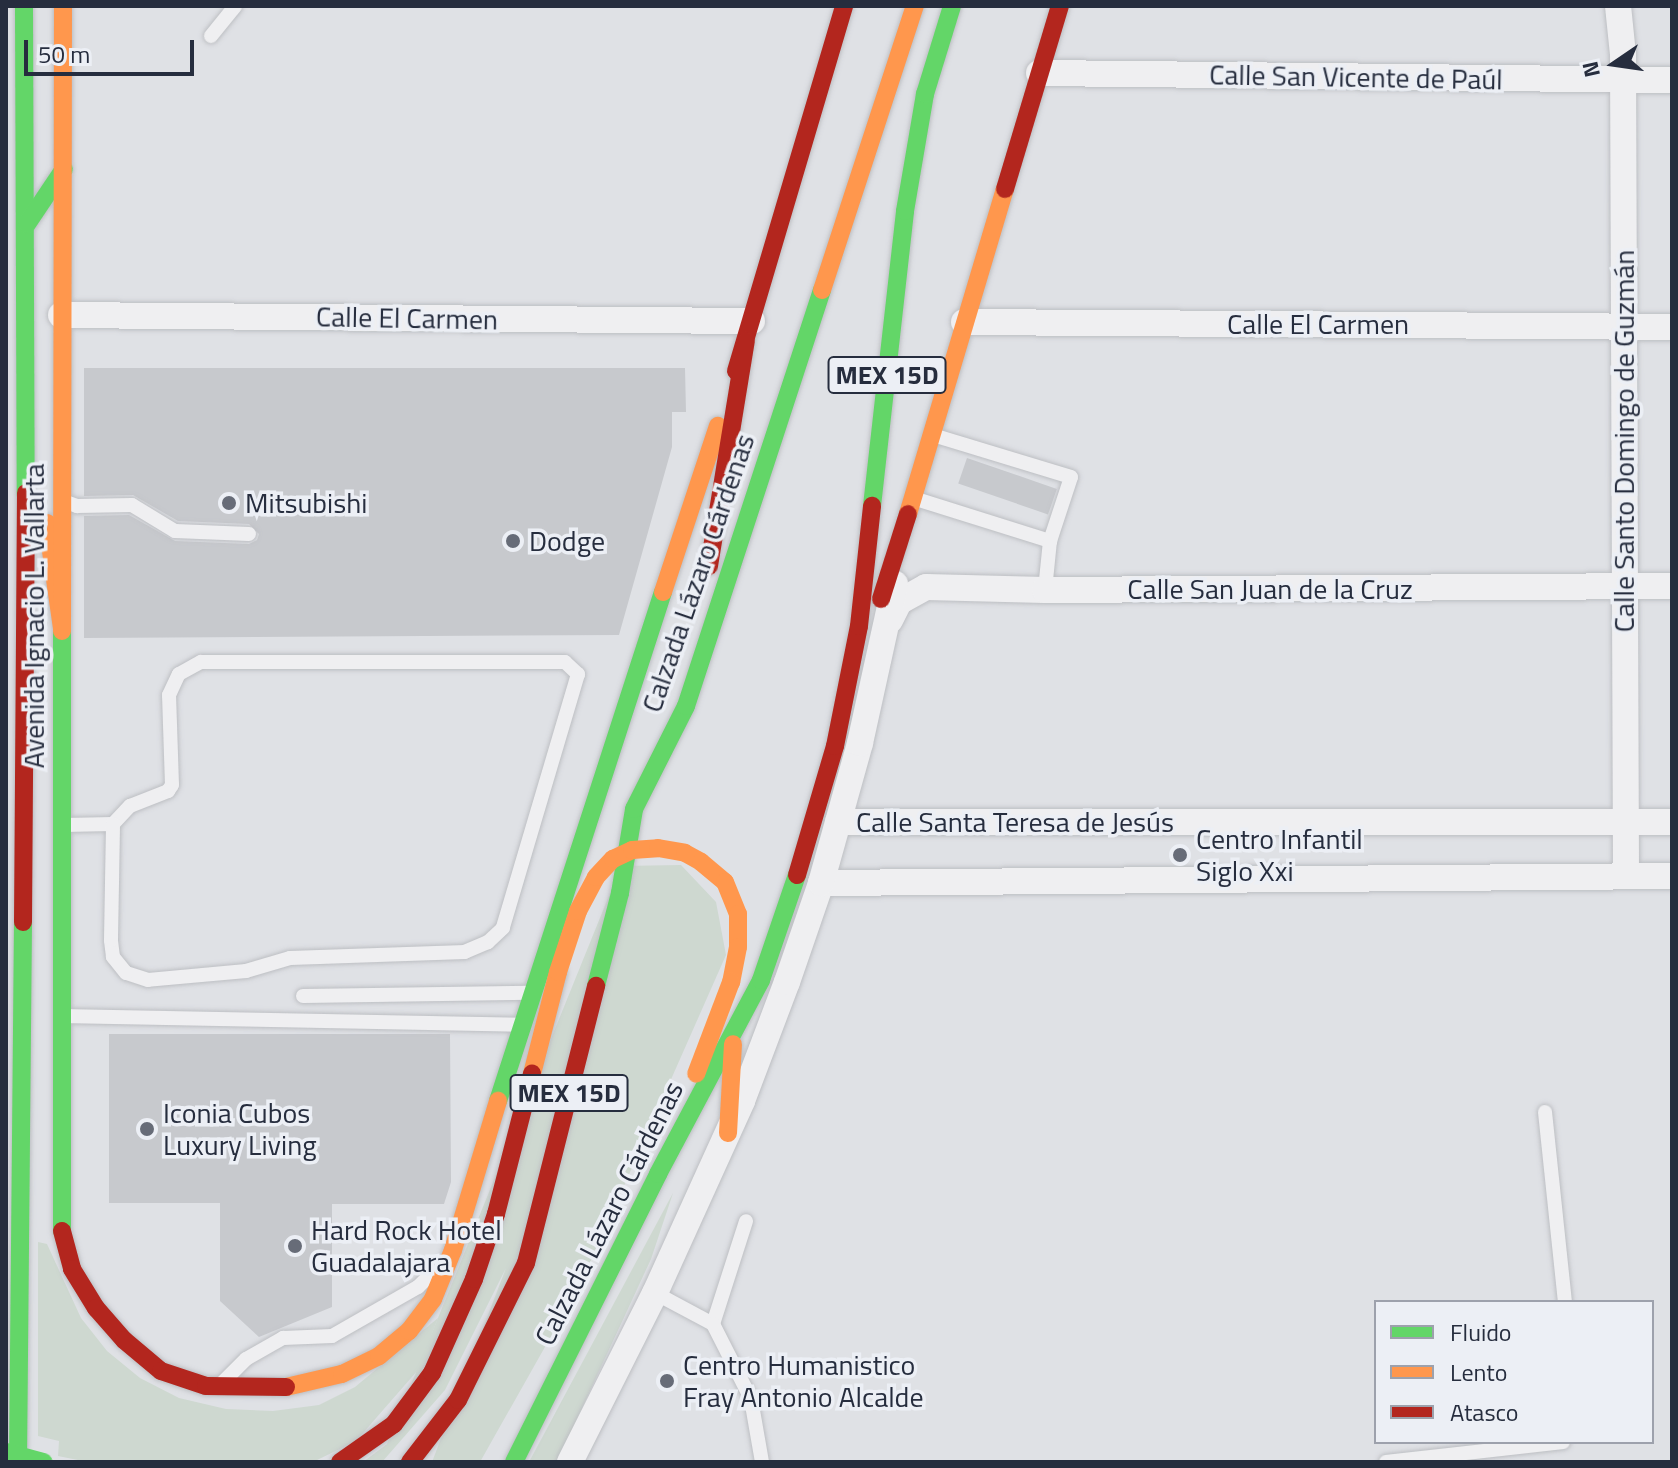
<!DOCTYPE html>
<meta charset="utf-8">
<style>
body{margin:0}
#map{position:relative;width:1678px;height:1468px;overflow:hidden;background:#dfe1e5;font-family:"Titillium Web",sans-serif}
div>[style]{position:absolute}
.green>*{inset:0;background:#ced8d0}
.building>*{inset:0;background:#c7c9cd;transform-origin:0 0}
.roads{filter:drop-shadow(0 0 2px #bdbfc3) drop-shadow(0 0 2px #bdbfc3)}
.lane>*{height:14px;margin:-7px;padding:0 7px;transform-origin:7px;border-radius:7px;background:#efeff1}
.street>*{height:26px;margin:-13px;padding:0 13px;transform-origin:13px;border-radius:13px;background:#efeff1}
.fast>*{height:18px;margin:-9px;padding:0 9px;transform-origin:9px;border-radius:9px;background:#63d668}
.slow>*{height:18px;margin:-9px;padding:0 9px;transform-origin:9px;border-radius:9px;background:#ff974d}
.jam>*{height:18px;margin:-9px;padding:0 9px;transform-origin:9px;border-radius:9px;background:#b3261e}
.fast-bridge>*{height:18px;margin:-9px;padding:0 9px;transform-origin:9px;border-radius:9px;background:#63d668}
.slow-bridge>*{height:18px;margin:-9px;padding:0 9px;transform-origin:9px;border-radius:9px;background:#ff974d}
.dots>*{width:22px;height:22px;translate:-50% -50%;box-sizing:border-box;border:4px solid #eceff5;border-radius:50%}
span{translate:-50% -50%;white-space:nowrap;text-align:center;line-height:1.15;-webkit-text-stroke:7px #eceff5;paint-order:stroke}
.shield-label span{padding:2px 6px;background:#eceff5;border:2px solid;border-radius:6px;-webkit-text-stroke-width:0}
.shield-label{font-size:26px;color:#262d3e;font-weight:700}
.street-label{font-size:28px;color:#262d3e}
.poi-label{font-size:28px;color:#262d3e}
.left{translate:0 -50%;text-align:left}
.frame{position:absolute;inset:0;border:8px solid #262d3e;pointer-events:none}
.legend{position:absolute;left:1374px;top:1300px;width:280px;height:144px;box-sizing:border-box;background:#eceff5;border:2px solid #9da1ac;margin:0;padding:10px 14px;list-style:none;font-size:24px;color:#262d3e}
.legend li{display:flex;align-items:center;gap:16px;height:40px}
.legend b{width:40px;border:2px solid #9da1ac}
.north{position:absolute;left:1574px;top:24px;width:80px;height:80px;-webkit-text-stroke:6px #eceff5;paint-order:stroke;rotate:257deg;font-size:22px;font-weight:700;line-height:32px;text-align:center;color:#262d3e}
.north::after{content:'';display:block;margin:auto;width:28px;height:36px;background:#262d3e;clip-path:polygon(50% 0,100% 100%,50% 72%,0 100%)}
.scale{position:absolute;left:24px;top:40px;width:170px;height:36px;box-sizing:border-box;border:4px solid #262d3e;border-top:0;padding-left:10px;font-size:24px;line-height:28px;white-space:nowrap;color:#262d3e;-webkit-text-stroke:6px #eceff5;paint-order:stroke}
</style>
<div id="map">
<div class="green">
<i style="clip-path:polygon(681px 865px,716px 902px,726px 955px,581px 1283px,480px 1462px,432px 1462px,506px 1268px,445px 1390px,382px 1462px,363px 1462px,387px 1444px,621px 866px)"></i>
<i style="clip-path:polygon(673px 1193px,651px 1259px,557px 1462px,529px 1462px)"></i>
<i style="clip-path:polygon(38px 1242px,47px 1244px,81px 1318px,107px 1351px,140px 1378px,179px 1398px,226px 1409px,273px 1411px,319px 1405px,355px 1387px,438px 1318px,418px 1370px,356px 1441px,313px 1462px,88px 1462px,58px 1456px,59px 1441px,38px 1436px)"></i>
</div>
<div class="building">
<i style="clip-path:polygon(84px 368px,685px 368px,686px 412px,672px 412px,672px 447px,619px 635px,84px 638px,84px 516px,129px 515px,175px 541px,249px 544px,257px 540px,259px 534px,249px 524px,178px 521px,133px 495px,84px 496px)"></i>
<i style="left:967px;top:458px;width:95px;height:27px;rotate:19deg"></i>
<i style="clip-path:polygon(109px 1034px,450px 1034px,451px 1182px,444px 1204px,332px 1204px,332px 1307px,259px 1337px,220px 1301px,220px 1203px,109px 1203px)"></i>
</div>
<div class="roads">
<div class="lane">
<i style="left:211px;top:36px;width:38px;rotate:-51deg"></i>
<i style="left:913px;top:498px;width:144px;rotate:17.4deg"></i>
<i style="left:1050px;top:541px;width:67px;rotate:-71.8deg"></i>
<i style="left:1071px;top:477px;width:144px;rotate:-163.1deg"></i>
<i style="left:66px;top:502px;width:12px;rotate:20deg"></i>
<i style="left:77px;top:506px;width:55px;rotate:-1deg"></i>
<i style="left:132px;top:505px;width:50px;rotate:31.2deg"></i>
<i style="left:175px;top:531px;width:74px;rotate:2.3deg"></i>
<i style="left:1045px;top:590px;width:49px;rotate:-84.2deg"></i>
<i style="left:64px;top:825px;width:49px;rotate:-1.2deg"></i>
<i style="left:113px;top:824px;width:25px;rotate:-47deg"></i>
<i style="left:130px;top:806px;width:41px;rotate:-21.5deg"></i>
<i style="left:168px;top:791px;width:7px;rotate:-56deg"></i>
<i style="left:172px;top:785px;width:90px;rotate:-91.9deg"></i>
<i style="left:169px;top:695px;width:23px;rotate:-65deg"></i>
<i style="left:179px;top:674px;width:25px;rotate:-29deg"></i>
<i style="left:201px;top:662px;width:364px"></i>
<i style="left:565px;top:662px;width:18px;rotate:43deg"></i>
<i style="left:578px;top:674px;width:265px;rotate:106.5deg"></i>
<i style="left:503px;top:928px;width:21px;rotate:137deg"></i>
<i style="left:488px;top:942px;width:25px;rotate:157deg"></i>
<i style="left:465px;top:952px;width:175px;rotate:178deg"></i>
<i style="left:290px;top:958px;width:46px;rotate:163.5deg"></i>
<i style="left:246px;top:971px;width:98px;rotate:174.8deg"></i>
<i style="left:148px;top:980px;width:23px;rotate:-162deg"></i>
<i style="left:126px;top:973px;width:21px;rotate:-129deg"></i>
<i style="left:113px;top:957px;width:17px;rotate:-97deg"></i>
<i style="left:111px;top:940px;width:116px;rotate:-89deg"></i>
<i style="left:303px;top:996px;width:227px;rotate:-0.8deg"></i>
<i style="left:61px;top:1016px;width:460px;rotate:1.1deg"></i>
<i style="left:1545px;top:1112px;width:191px;rotate:84deg"></i>
<i style="left:655px;top:1293px;width:66px;rotate:28.1deg"></i>
<i style="left:713px;top:1324px;width:108px;rotate:-72.2deg"></i>
<i style="left:713px;top:1324px;width:84px;rotate:63.1deg"></i>
<i style="left:751px;top:1399px;width:64px;rotate:80.1deg"></i>
<i style="left:222px;top:1383px;width:34px;rotate:-45deg"></i>
<i style="left:246px;top:1359px;width:43px;rotate:-29.6deg"></i>
<i style="left:283px;top:1338px;width:49px;rotate:-2.3deg"></i>
<i style="left:332px;top:1336px;width:99px;rotate:-29.7deg"></i>
<i style="left:418px;top:1287px;width:18px;rotate:-45deg"></i>
<i style="left:1386px;top:1462px;width:178px;rotate:-6.4deg"></i>
</div>
<div class="street">
<i style="left:1618px;top:6px;width:48px;rotate:84.1deg"></i>
<i style="left:1623px;top:54px;width:822px;rotate:89.79deg"></i>
<i style="left:1039px;top:73px;width:633px;rotate:0.63deg"></i>
<i style="left:61px;top:315px;width:691px;rotate:0.5deg"></i>
<i style="left:964px;top:322px;width:708px;rotate:0.4deg"></i>
<i style="left:890px;top:620px;width:20px;rotate:-63deg"></i>
<i style="left:899px;top:602px;width:31px;rotate:-29deg"></i>
<i style="left:926px;top:587px;width:119px;rotate:1.4deg"></i>
<i style="left:1045px;top:590px;width:627px;rotate:-0.37deg"></i>
<i style="left:838px;top:822px;width:834px"></i>
<i style="left:821px;top:883px;width:851px;rotate:-0.47deg"></i>
<i style="left:570px;top:1462px;width:189px;rotate:-63.3deg"></i>
<i style="left:655px;top:1293px;width:211px;rotate:-65.6deg"></i>
<i style="left:742px;top:1101px;width:127px;rotate:-69.3deg"></i>
<i style="left:787px;top:982px;width:105px;rotate:-71deg"></i>
<i style="left:821px;top:883px;width:145px;rotate:-74.4deg"></i>
<i style="left:860px;top:743px;width:163px;rotate:-77.6deg"></i>
</div>
<div class="fast">
<i style="left:24px;top:6px;width:487px;rotate:89.8deg"></i>
<i style="left:27px;top:224px;width:66px;rotate:-56.1deg"></i>
<i style="left:872px;top:506px;width:297px;rotate:-83.6deg"></i>
<i style="left:905px;top:211px;width:119px;rotate:-80.3deg"></i>
<i style="left:925px;top:94px;width:92px;rotate:-72.9deg"></i>
<i style="left:62px;top:631px;width:600px;rotate:90deg"></i>
<i style="left:596px;top:986px;width:96px;rotate:-75.5deg"></i>
<i style="left:620px;top:893px;width:85px;rotate:-80.5deg"></i>
<i style="left:634px;top:809px;width:115px;rotate:-63.2deg"></i>
<i style="left:686px;top:706px;width:438px;rotate:-71.9deg"></i>
<i style="left:498px;top:1101px;width:535px;rotate:-72.04deg"></i>
<i style="left:18px;top:1462px;width:540px;rotate:-89.47deg"></i>
<i style="left:514px;top:1462px;width:322px;rotate:-63.4deg"></i>
<i style="left:658px;top:1174px;width:220px;rotate:-62deg"></i>
<i style="left:761px;top:980px;width:111px;rotate:-71.1deg"></i>
</div>
<div class="slow">
<i style="left:822px;top:290px;width:299px;rotate:-71.9deg"></i>
<i style="left:908px;top:514px;width:339px;rotate:-73.4deg"></i>
<i style="left:47px;top:523px;width:107px;rotate:81.9deg"></i>
<i style="left:663px;top:592px;width:175px;rotate:-71.7deg"></i>
<i style="left:62px;top:631px;width:625px;rotate:-89.91deg"></i>
<i style="left:532px;top:1074px;width:105px;rotate:-75.7deg"></i>
<i style="left:728px;top:1133px;width:89px;rotate:-86.8deg"></i>
<i style="left:286px;top:1387px;width:57px;rotate:-13.1deg"></i>
<i style="left:342px;top:1374px;width:41px;rotate:-25.9deg"></i>
<i style="left:379px;top:1356px;width:39px;rotate:-40deg"></i>
<i style="left:409px;top:1331px;width:40px;rotate:-53deg"></i>
<i style="left:433px;top:1299px;width:53px;rotate:-67.8deg"></i>
<i style="left:453px;top:1250px;width:156px;rotate:-73.2deg"></i>
</div>
<div class="jam">
<i style="left:1005px;top:189px;width:191px;rotate:-73.3deg"></i>
<i style="left:736px;top:371px;width:381px;rotate:-73.5deg"></i>
<i style="left:709px;top:566px;width:228px;rotate:-80.7deg"></i>
<i style="left:881px;top:599px;width:89px;rotate:-72.4deg"></i>
<i style="left:797px;top:875px;width:134px;rotate:-73.6deg"></i>
<i style="left:835px;top:746px;width:122px;rotate:-78.7deg"></i>
<i style="left:859px;top:626px;width:121px;rotate:-83.8deg"></i>
<i style="left:23px;top:922px;width:429px;rotate:-89.6deg"></i>
<i style="left:62px;top:1231px;width:39px;rotate:75deg"></i>
<i style="left:72px;top:1269px;width:46px;rotate:58.4deg"></i>
<i style="left:96px;top:1308px;width:43px;rotate:48.8deg"></i>
<i style="left:124px;top:1340px;width:48px;rotate:40deg"></i>
<i style="left:161px;top:1371px;width:47px;rotate:18.4deg"></i>
<i style="left:206px;top:1386px;width:80px;rotate:0.7deg"></i>
<i style="left:340px;top:1462px;width:66px;rotate:-35.1deg"></i>
<i style="left:394px;top:1424px;width:64px;rotate:-53.3deg"></i>
<i style="left:432px;top:1373px;width:103px;rotate:-65.9deg"></i>
<i style="left:474px;top:1279px;width:69px;rotate:-71.3deg"></i>
<i style="left:496px;top:1214px;width:145px;rotate:-75.6deg"></i>
<i style="left:410px;top:1462px;width:78px;rotate:-52.3deg"></i>
<i style="left:458px;top:1400px;width:153px;rotate:-63.6deg"></i>
<i style="left:526px;top:1263px;width:286px;rotate:-75.8deg"></i>
</div>
</div>
<div class="fast-bridge">
<i style="left:6px;top:1452px;width:39px;rotate:15deg"></i>
</div>
<div class="slow-bridge">
<i style="left:558px;top:972px;width:64px;rotate:-71.8deg"></i>
<i style="left:578px;top:911px;width:38px;rotate:-62deg"></i>
<i style="left:596px;top:877px;width:25px;rotate:-47deg"></i>
<i style="left:613px;top:859px;width:21px;rotate:-25deg"></i>
<i style="left:632px;top:850px;width:26px;rotate:-4deg"></i>
<i style="left:658px;top:848px;width:27px;rotate:10deg"></i>
<i style="left:685px;top:853px;width:18px;rotate:29deg"></i>
<i style="left:701px;top:862px;width:31px;rotate:40deg"></i>
<i style="left:725px;top:882px;width:35px;rotate:68deg"></i>
<i style="left:738px;top:914px;width:33px;rotate:90deg"></i>
<i style="left:738px;top:947px;width:36px;rotate:101deg"></i>
<i style="left:731px;top:982px;width:98px;rotate:110.8deg"></i>
</div>
<div class="dots">
<i style="left:229px;top:503px;background:#676c78"></i>
<i style="left:513px;top:541px;background:#676c78"></i>
<i style="left:1180px;top:855px;background:#676c78"></i>
<i style="left:147px;top:1129px;background:#676c78"></i>
<i style="left:295px;top:1246px;background:#676c78"></i>
<i style="left:667px;top:1381px;background:#676c78"></i>
</div>
<div class="shield-label">
<span style="left:887px;top:375px">MEX 15D</span>
<span style="left:569px;top:1093px">MEX 15D</span>
</div>
<div class="street-label">
<span style="left:1356px;top:77px;rotate:1deg">Calle San Vicente de Paúl</span>
<span style="left:407px;top:318px;rotate:1deg">Calle El Carmen</span>
<span style="left:1318px;top:324px">Calle El Carmen</span>
<span style="left:1624px;top:441px;rotate:-90deg">Calle Santo Domingo de Guzmán</span>
<span style="left:698px;top:573px;rotate:-71deg">Calzada Lázaro Cárdenas</span>
<span style="left:1270px;top:589px">Calle San Juan de la Cruz</span>
<span style="left:34px;top:616px;rotate:-90deg">Avenida Ignacio L. Vallarta</span>
<span style="left:1015px;top:822px">Calle Santa Teresa de Jesús</span>
<span style="left:609px;top:1213px;rotate:-63deg">Calzada Lázaro Cárdenas</span>
</div>
<div class="poi-label">
<span class="left" style="left:245px;top:503px">Mitsubishi</span>
<span class="left" style="left:529px;top:541px">Dodge</span>
<span class="left" style="left:1196px;top:855px">Centro Infantil<br>Siglo Xxi</span>
<span class="left" style="left:163px;top:1129px">Iconia Cubos<br>Luxury Living</span>
<span class="left" style="left:311px;top:1246px">Hard Rock Hotel<br>Guadalajara</span>
<span class="left" style="left:683px;top:1381px">Centro Humanistico<br>Fray Antonio Alcalde</span>
</div>
<div class="frame"></div>
<ul class="legend">
<li><b style="height:10px;background:#63d668"></b>Fluido</li>
<li><b style="height:10px;background:#ff974d"></b>Lento</li>
<li><b style="height:10px;background:#b3261e"></b>Atasco</li>
</ul>
<div class="north">N</div>
<div class="scale">50 m</div>
</div>
